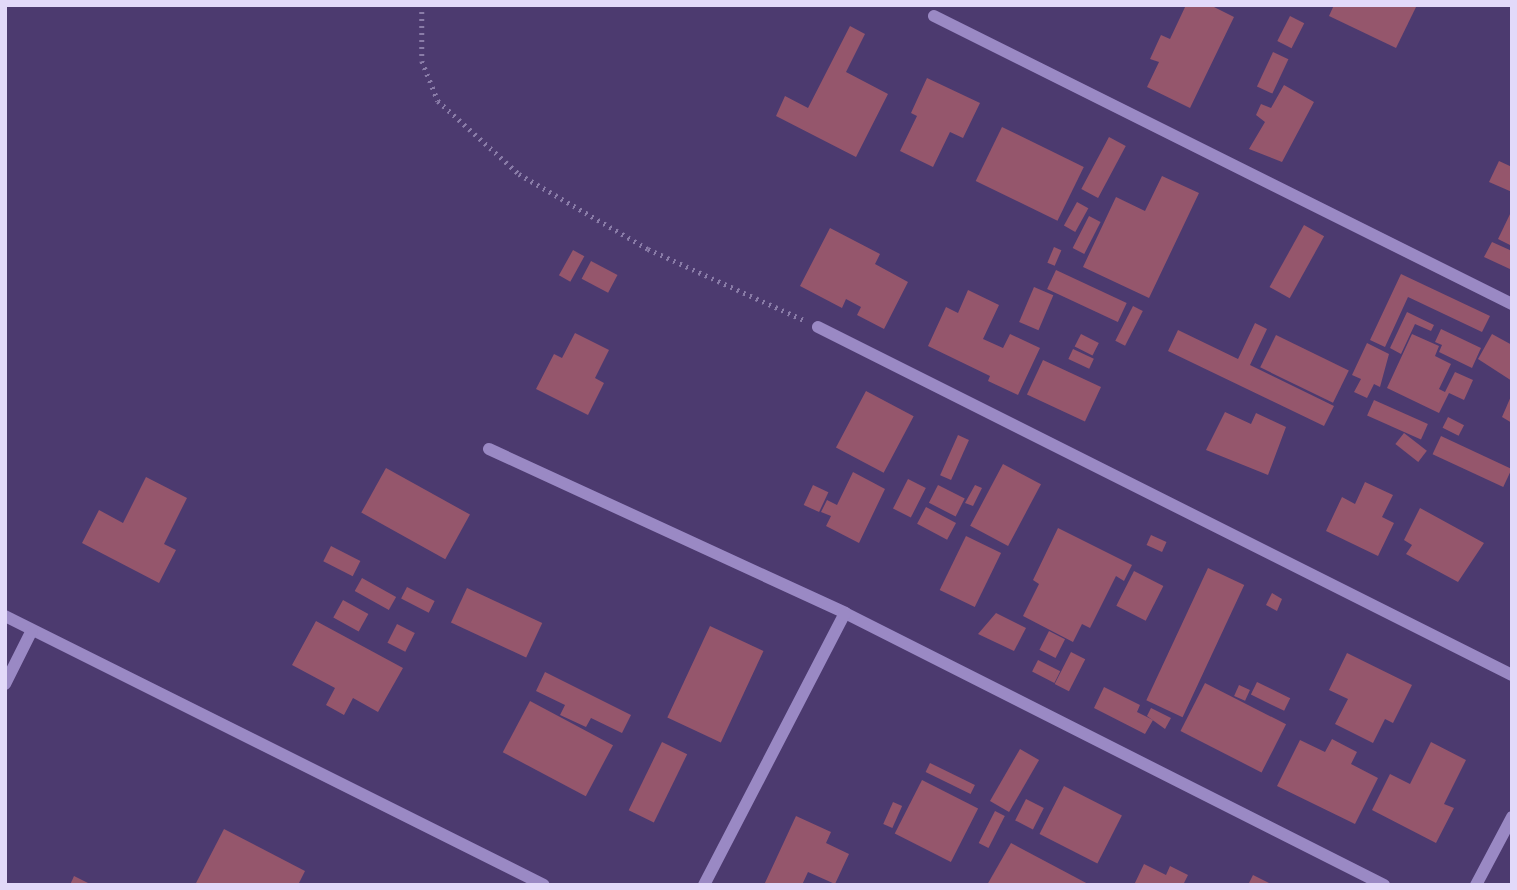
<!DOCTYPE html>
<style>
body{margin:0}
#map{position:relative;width:1517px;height:890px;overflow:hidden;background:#4c3a6f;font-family:"Alegreya Sans",sans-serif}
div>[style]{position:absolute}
.building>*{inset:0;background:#95566c;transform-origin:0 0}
.path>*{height:4.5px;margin-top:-2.25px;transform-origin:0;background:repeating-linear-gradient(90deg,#8a7ca8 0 2px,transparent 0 7px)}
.minor>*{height:12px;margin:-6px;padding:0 6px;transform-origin:6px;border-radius:6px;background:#9a89c4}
span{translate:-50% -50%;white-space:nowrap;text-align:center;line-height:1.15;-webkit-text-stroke:5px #413063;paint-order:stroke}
.frame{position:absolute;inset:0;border:7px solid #e2d9f9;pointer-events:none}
</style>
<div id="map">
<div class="building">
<i style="clip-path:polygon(1186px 5px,1210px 5px,1234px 17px,1190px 108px,1147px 87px,1159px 62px,1150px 59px,1161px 35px,1170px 39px)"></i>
<i style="clip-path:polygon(1334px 5px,1417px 5px,1396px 48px,1329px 16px)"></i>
<i style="left:1290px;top:16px;width:16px;height:28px;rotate:27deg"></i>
<i style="clip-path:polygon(850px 26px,865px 34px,846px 72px,888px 94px,856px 157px,776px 116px,785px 96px,808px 108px)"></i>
<i style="left:1273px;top:52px;width:17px;height:38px;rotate:25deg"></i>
<i style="clip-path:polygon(927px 78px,980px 103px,963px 138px,950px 132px,933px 167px,900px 151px,917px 116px,911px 113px)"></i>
<i style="clip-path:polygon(1284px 85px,1314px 102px,1282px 162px,1249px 149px,1265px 122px,1256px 115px,1261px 104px,1271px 108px)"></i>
<i style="left:1002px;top:127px;width:91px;height:60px;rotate:26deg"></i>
<i style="left:1109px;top:137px;width:19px;height:59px;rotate:28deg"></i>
<i style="clip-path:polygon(1499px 161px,1512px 167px,1512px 192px,1489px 182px)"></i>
<i style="clip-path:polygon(1162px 176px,1199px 193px,1149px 298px,1083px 267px,1116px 197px,1145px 211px)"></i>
<i style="left:1077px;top:202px;width:13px;height:27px;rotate:29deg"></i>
<i style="clip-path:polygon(1512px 210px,1512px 246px,1498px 239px)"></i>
<i style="left:1089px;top:216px;width:13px;height:36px;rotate:27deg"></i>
<i style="left:1304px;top:225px;width:23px;height:71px;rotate:29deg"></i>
<i style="clip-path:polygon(830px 228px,880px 254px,875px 264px,908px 282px,884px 329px,857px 315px,861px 307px,846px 299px,842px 308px,800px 286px)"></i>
<i style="clip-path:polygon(1492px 242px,1512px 251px,1512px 270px,1484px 257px)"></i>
<i style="left:1054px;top:247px;width:8px;height:17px;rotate:23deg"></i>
<i style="left:573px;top:250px;width:13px;height:29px;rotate:29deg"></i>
<i style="left:591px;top:261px;width:30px;height:20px;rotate:28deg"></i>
<i style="left:1056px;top:270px;width:78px;height:21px;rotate:25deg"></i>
<i style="clip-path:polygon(1401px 274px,1490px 316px,1482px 332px,1408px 297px,1385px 347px,1370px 340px)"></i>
<i style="left:1034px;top:287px;width:21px;height:38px;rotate:23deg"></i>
<i style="clip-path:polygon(968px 290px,999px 305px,983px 339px,1003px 348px,1010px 334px,1040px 348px,1018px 395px,988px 381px,990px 376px,928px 346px,946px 307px,958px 313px)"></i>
<i style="left:1133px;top:306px;width:11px;height:39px;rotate:27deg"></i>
<i style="clip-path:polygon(1407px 312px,1434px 325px,1431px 331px,1415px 324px,1401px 354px,1390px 348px)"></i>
<i style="clip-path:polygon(1255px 323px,1267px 329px,1250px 365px,1334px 406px,1324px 426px,1168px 351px,1178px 330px,1238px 359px)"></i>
<i style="clip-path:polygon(1441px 329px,1481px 348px,1472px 368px,1439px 352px,1442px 345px,1435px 342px)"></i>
<i style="clip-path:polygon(575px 333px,609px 350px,595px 378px,604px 383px,588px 415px,536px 389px,554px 354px,562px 358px)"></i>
<i style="left:1081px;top:334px;width:20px;height:14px;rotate:27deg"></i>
<i style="clip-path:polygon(1412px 334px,1439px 346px,1435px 356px,1451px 364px,1439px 389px,1445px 392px,1455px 372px,1473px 380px,1464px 400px,1449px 393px,1439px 413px,1387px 388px)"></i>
<i style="clip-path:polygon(1492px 334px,1512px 345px,1512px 381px,1478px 359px)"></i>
<i style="left:1276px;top:335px;width:81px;height:36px;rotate:26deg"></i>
<i style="clip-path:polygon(1367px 343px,1389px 354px,1380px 387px,1374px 384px,1367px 398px,1354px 392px,1361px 379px,1352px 375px)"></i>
<i style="left:1073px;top:349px;width:23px;height:11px;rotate:25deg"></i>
<i style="left:1043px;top:360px;width:64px;height:38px;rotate:25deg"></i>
<i style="left:866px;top:391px;width:54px;height:64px;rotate:28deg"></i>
<i style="clip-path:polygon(1512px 394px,1512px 423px,1502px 417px)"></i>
<i style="left:1374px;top:400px;width:59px;height:17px;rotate:24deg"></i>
<i style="clip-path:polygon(1225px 412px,1251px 424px,1256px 413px,1286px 427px,1268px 475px,1206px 450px)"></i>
<i style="left:1448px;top:417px;width:18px;height:12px;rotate:27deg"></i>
<i style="left:1404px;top:433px;width:29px;height:14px;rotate:38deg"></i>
<i style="left:958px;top:435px;width:12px;height:44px;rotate:24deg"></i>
<i style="left:1441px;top:436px;width:78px;height:20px;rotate:25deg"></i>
<i style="left:1003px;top:464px;width:43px;height:70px;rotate:28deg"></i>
<i style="left:386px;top:468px;width:96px;height:51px;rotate:29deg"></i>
<i style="clip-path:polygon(853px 472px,885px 489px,859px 543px,826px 526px,831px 516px,821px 512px,827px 500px,837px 505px)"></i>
<i style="clip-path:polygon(146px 477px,187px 498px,164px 544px,176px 550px,159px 583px,82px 543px,99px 510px,123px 523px)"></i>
<i style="left:908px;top:479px;width:20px;height:33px;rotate:27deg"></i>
<i style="clip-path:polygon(1365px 482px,1393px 495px,1382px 517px,1394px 523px,1378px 556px,1326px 531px,1342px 497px,1355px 504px)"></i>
<i style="left:813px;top:485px;width:17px;height:22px;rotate:25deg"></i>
<i style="left:938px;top:485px;width:30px;height:20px;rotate:27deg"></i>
<i style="clip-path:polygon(975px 485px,982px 488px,973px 506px,965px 503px)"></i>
<i style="left:926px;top:507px;width:34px;height:19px;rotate:28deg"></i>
<i style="clip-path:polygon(1420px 508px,1484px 543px,1458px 582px,1406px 554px,1412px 545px,1404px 540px)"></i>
<i style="clip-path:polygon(1058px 528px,1132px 565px,1124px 581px,1116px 576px,1090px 628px,1082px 624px,1073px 642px,1023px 616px,1039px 584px,1033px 580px)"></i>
<i style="left:1151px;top:535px;width:17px;height:11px;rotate:24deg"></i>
<i style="left:966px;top:536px;width:39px;height:60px;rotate:26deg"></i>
<i style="left:331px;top:546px;width:33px;height:17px;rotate:27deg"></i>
<i style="left:1208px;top:568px;width:40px;height:146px;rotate:25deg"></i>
<i style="left:1134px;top:571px;width:33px;height:39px;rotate:27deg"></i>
<i style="left:362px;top:578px;width:39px;height:15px;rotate:29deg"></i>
<i style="left:407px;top:587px;width:31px;height:13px;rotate:27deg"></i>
<i style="left:467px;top:588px;width:83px;height:38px;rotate:25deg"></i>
<i style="clip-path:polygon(1272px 593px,1282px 599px,1277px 611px,1266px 605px)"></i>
<i style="left:343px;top:600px;width:29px;height:20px;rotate:29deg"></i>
<i style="clip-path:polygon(996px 613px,1026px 628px,1014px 651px,978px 634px)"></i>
<i style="clip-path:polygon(316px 621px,403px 668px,378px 712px,353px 698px,344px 715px,326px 705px,335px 688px,292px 665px)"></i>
<i style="left:397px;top:624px;width:20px;height:21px;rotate:27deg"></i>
<i style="left:710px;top:626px;width:59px;height:101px;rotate:25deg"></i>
<i style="left:1049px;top:631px;width:18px;height:21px;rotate:27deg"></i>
<i style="left:1071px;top:652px;width:16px;height:36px;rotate:27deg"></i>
<i style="clip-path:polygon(1347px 653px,1412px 685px,1393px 723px,1385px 719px,1373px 743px,1335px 724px,1348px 699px,1329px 690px)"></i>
<i style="left:1038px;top:660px;width:25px;height:13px;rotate:27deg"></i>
<i style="clip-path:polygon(545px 672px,631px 715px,622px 733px,591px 718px,586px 727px,560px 715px,565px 705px,536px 691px)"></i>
<i style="left:1257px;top:682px;width:37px;height:14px;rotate:26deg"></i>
<i style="left:1205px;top:683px;width:91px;height:54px;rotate:27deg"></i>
<i style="left:1239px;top:685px;width:12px;height:12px;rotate:24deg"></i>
<i style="clip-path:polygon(1104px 687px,1140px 705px,1137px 712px,1153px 720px,1145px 734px,1094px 708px)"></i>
<i style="left:530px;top:701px;width:94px;height:58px;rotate:28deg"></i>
<i style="clip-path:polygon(1151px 708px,1171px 718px,1165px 729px,1147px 716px)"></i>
<i style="clip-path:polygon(1332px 739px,1357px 752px,1351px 764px,1378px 778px,1355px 824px,1277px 786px,1300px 740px,1325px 752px)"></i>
<i style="left:662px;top:742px;width:28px;height:76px;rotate:26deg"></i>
<i style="clip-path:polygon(1431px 742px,1466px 760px,1444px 804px,1454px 808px,1436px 843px,1372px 810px,1390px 774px,1410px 784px)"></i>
<i style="left:1020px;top:749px;width:22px;height:60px;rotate:30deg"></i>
<i style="left:930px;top:763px;width:50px;height:10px;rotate:26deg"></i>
<i style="left:922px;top:780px;width:63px;height:60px;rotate:27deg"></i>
<i style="left:1064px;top:786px;width:65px;height:54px;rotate:27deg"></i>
<i style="left:1026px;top:799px;width:20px;height:24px;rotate:27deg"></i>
<i style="left:893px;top:802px;width:10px;height:24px;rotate:24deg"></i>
<i style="left:995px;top:811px;width:11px;height:36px;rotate:27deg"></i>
<i style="clip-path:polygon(796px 816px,831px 832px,826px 843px,849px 854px,835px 884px,808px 872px,802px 885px,764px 885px)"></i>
<i style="clip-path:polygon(224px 829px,305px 871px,298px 885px,195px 885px)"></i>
<i style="clip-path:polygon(1011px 843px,1090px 885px,987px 885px)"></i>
<i style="clip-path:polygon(1144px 864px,1166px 875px,1170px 866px,1188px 875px,1183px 885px,1134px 885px)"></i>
<i style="clip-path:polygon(1253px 875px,1273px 885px,1248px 885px)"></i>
<i style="clip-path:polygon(74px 876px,92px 885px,70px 885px)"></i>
</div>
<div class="path">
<i style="left:422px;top:5px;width:56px;rotate:90deg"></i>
<i style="left:422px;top:61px;width:43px;rotate:68.2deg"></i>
<i style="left:438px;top:101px;width:109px;rotate:42deg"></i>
<i style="left:519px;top:174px;width:149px;rotate:30.2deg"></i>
<i style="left:648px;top:249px;width:171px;rotate:24.5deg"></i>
</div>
<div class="minor">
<i style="left:934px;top:16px;width:646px;rotate:26.49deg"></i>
<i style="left:818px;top:327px;width:776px;rotate:26.63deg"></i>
<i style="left:489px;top:449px;width:392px;rotate:24.7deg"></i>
<i style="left:845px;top:613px;width:604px;rotate:26.78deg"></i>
<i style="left:5px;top:616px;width:602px;rotate:26.52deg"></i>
<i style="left:5px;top:684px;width:60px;rotate:-63.4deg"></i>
<i style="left:704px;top:885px;width:306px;rotate:-62.6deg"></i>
<i style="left:1476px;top:885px;width:77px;rotate:-62.1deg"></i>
</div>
<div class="frame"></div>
</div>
